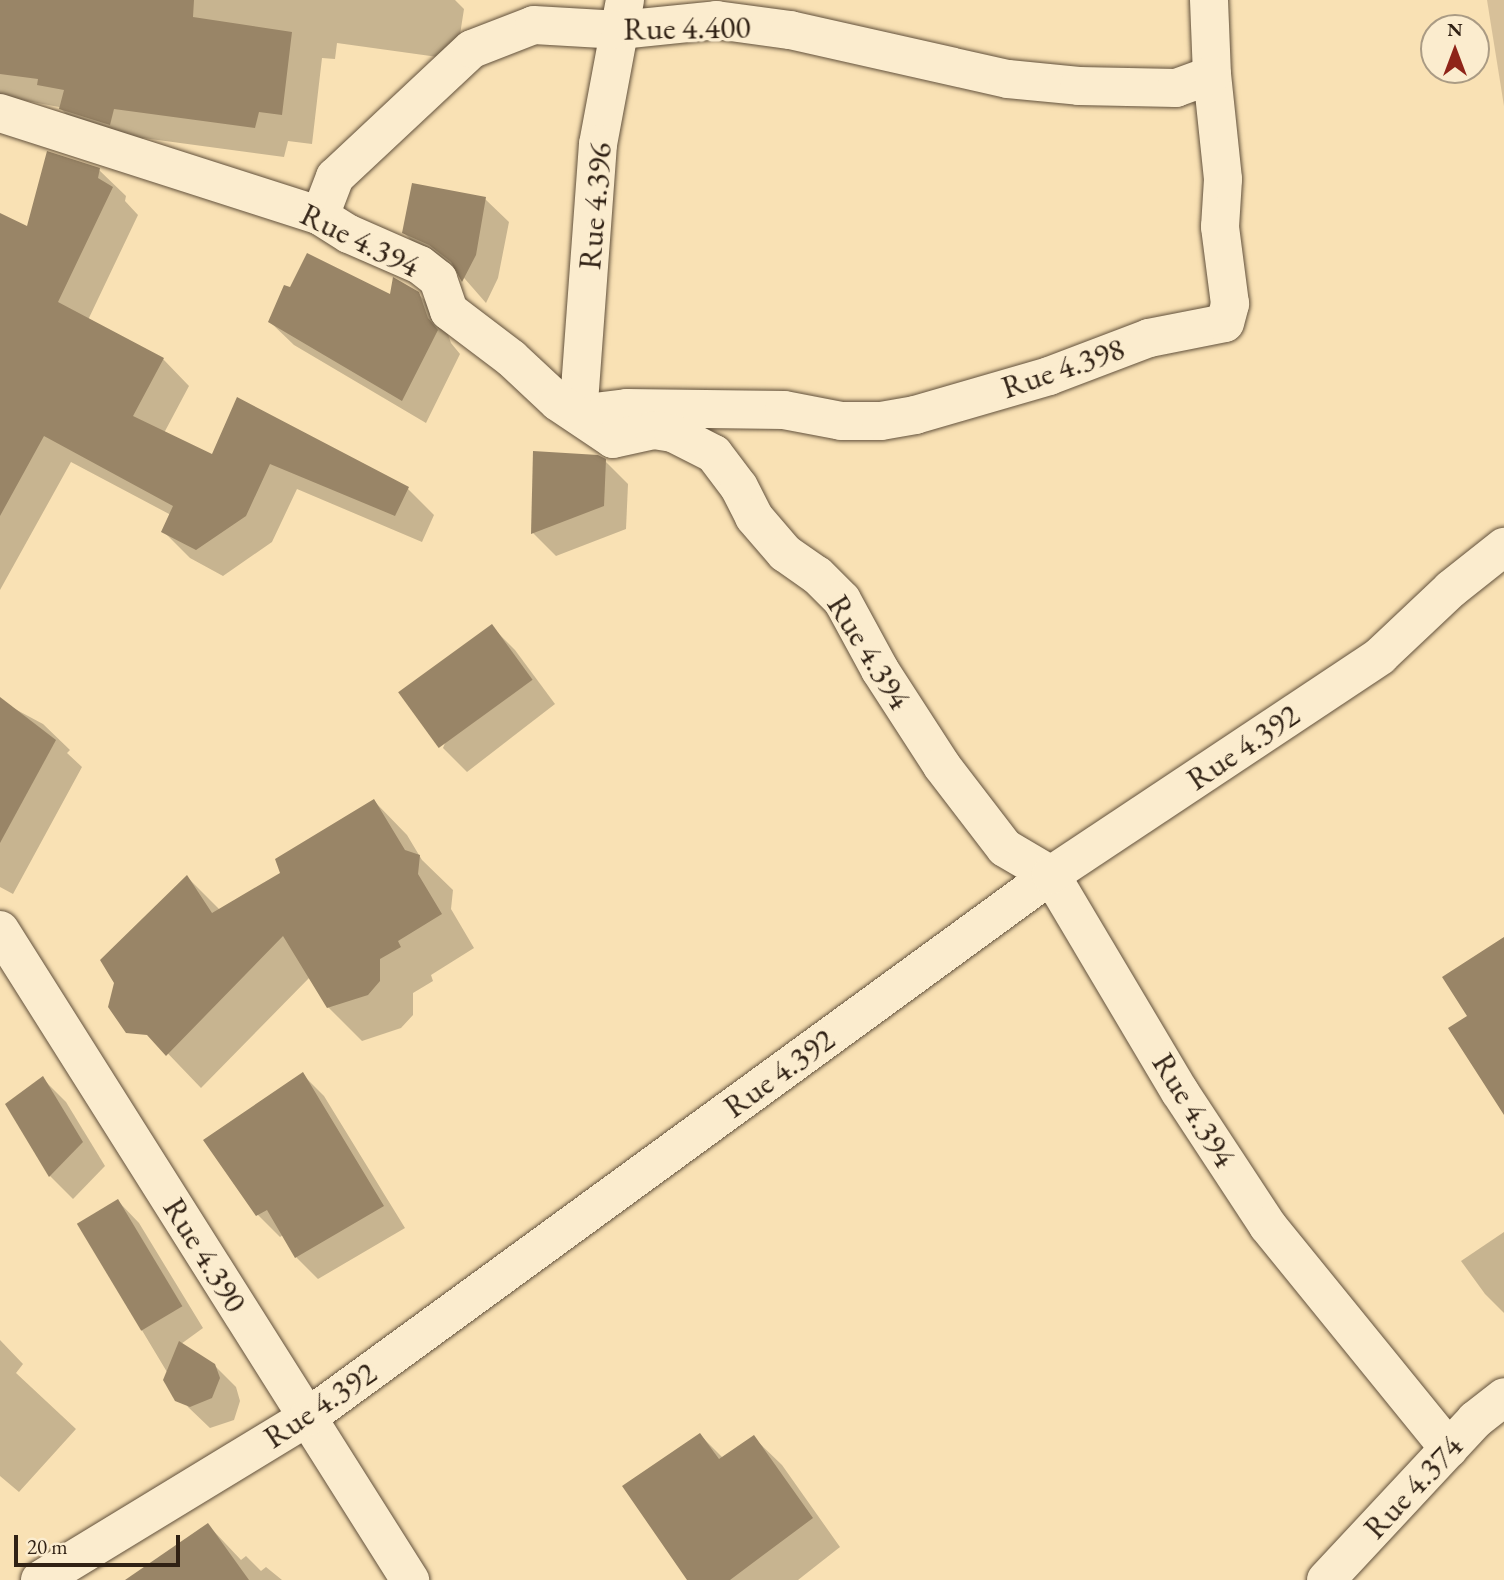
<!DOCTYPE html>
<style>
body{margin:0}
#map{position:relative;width:1504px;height:1580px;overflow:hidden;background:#f9e1b4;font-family:"EB Garamond",serif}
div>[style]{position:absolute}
.green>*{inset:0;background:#d7c099}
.shadow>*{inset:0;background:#0003}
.building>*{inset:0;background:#998567;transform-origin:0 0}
.roads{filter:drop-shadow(0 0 2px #62513c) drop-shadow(0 0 2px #62513c)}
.street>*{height:38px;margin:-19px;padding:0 19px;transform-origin:19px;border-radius:19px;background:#fbecce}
span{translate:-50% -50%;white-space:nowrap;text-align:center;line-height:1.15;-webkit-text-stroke:7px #fbecce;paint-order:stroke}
.street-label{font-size:32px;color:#302114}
.north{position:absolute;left:1420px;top:14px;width:70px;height:70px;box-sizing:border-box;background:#fbecce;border:2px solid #aa9b84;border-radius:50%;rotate:0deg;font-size:19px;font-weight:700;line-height:28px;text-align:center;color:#302114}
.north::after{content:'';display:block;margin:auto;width:24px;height:32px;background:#8f2418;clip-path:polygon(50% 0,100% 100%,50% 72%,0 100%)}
.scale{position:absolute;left:14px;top:1535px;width:166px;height:32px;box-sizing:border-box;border:4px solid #302114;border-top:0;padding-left:9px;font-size:21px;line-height:24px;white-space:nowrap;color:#302114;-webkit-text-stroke:5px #fbecce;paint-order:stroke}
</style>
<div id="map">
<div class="green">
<i style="clip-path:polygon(1487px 0,1504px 0,1504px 106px)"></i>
</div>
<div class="shadow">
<i style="clip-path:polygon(0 0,455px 0,464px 9px,457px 54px,445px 58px,337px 43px,335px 59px,322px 58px,312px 144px,288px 141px,284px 157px,143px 138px,139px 154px,90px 138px,59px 107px,0 96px)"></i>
<i style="clip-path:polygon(99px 170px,126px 196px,125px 201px,138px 215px,88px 320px,163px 359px,189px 386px,164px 433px,213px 457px,238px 399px,408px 489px,434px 515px,422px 542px,297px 489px,272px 542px,223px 576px,190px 558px,163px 531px,171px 515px,71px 462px,0 590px,0 215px,29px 228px)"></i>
<i style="clip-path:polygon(485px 199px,509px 222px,498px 278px,486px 303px,458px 271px,427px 256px,404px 233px)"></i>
<i style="clip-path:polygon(394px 280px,418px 294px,442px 317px,451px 343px,460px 354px,426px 423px,294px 345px,270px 322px,391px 296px)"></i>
<i style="clip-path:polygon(605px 461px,628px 484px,626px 529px,556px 556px,533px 533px)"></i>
<i style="clip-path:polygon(492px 627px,515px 650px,555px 704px,467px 772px,443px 748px)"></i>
<i style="clip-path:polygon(0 701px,43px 724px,70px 750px,67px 753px,82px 767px,13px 894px,0 887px)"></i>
<i style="clip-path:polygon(374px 801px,407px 835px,422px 860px,453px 890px,451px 909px,474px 948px,431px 975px,433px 981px,413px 993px,413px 1015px,401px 1028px,362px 1041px,328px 1007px,310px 977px,201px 1088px,132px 1016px,187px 877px,220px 910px,283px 874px)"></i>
<i style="clip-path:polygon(302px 1074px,324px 1096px,405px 1228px,318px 1279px,296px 1257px,283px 1235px,280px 1237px,258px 1215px,206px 1141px)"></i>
<i style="clip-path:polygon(43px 1079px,66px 1102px,105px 1166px,73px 1199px,50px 1176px)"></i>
<i style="clip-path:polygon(118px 1201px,139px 1223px,203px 1328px,181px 1344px,214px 1365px,236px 1387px,240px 1401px,234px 1420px,210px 1428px,188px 1407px,80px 1227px)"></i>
<i style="clip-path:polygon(1504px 1232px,1504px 1313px,1485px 1294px,1461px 1261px)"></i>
<i style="clip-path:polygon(0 1340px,23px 1364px,16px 1373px,76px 1429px,19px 1492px,0 1476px)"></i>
<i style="clip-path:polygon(700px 1435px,723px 1458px,753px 1437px,782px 1465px,840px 1547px,798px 1580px,689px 1580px)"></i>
<i style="clip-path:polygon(208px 1525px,241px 1560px,246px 1556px,261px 1571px,266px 1567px,282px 1580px,128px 1580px)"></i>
</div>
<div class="building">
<i style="clip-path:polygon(0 0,194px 0,193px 17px,292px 32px,282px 115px,259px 112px,255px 128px,114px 109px,110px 125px,59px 109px,64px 90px,37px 85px,38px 79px,0 74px)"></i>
<i style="clip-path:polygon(47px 151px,100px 168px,98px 178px,113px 187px,58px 302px,164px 358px,133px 416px,212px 454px,237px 397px,409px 487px,395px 516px,270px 464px,246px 516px,196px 550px,161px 532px,173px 506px,44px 436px,0 516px,0 213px,27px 226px)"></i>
<i style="clip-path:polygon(412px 183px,486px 197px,476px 255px,462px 282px,451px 262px,429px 245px,402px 233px)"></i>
<i style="clip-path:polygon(307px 253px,390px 294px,393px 277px,419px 292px,428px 318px,438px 330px,402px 401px,268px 322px,284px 285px,290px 287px)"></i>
<i style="clip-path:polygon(533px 451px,598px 455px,606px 459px,604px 506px,531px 534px)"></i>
<i style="left:492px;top:624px;width:69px;height:116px;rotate:54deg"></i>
<i style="clip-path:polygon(0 697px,56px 740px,0 843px)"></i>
<i style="clip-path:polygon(374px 799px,405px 850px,420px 855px,418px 874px,442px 914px,398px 941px,401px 947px,380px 959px,380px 981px,368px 995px,327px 1008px,283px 936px,166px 1056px,147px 1035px,126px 1033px,108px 1007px,114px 983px,100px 960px,187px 875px,212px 913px,280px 873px,275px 859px)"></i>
<i style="clip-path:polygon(1504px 937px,1504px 1115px,1448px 1028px,1467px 1016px,1442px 977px)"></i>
<i style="clip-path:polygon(303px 1072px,384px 1206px,295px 1258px,267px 1210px,256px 1216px,203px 1140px)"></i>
<i style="clip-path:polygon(43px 1076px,83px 1142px,49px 1177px,5px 1104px)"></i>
<i style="left:118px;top:1199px;width:125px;height:48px;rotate:59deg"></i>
<i style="clip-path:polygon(179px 1341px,215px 1364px,220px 1378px,212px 1398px,190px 1407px,175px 1401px,163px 1380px)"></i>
<i style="clip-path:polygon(700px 1433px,719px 1459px,754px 1435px,813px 1518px,730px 1580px,687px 1580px,622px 1486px)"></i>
<i style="clip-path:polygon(208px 1523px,249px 1580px,125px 1580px)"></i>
</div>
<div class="roads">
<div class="street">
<i style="left:625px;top:0;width:147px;rotate:100.6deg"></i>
<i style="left:598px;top:144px;width:271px;rotate:94.2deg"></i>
<i style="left:578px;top:414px;width:49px;rotate:-7deg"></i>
<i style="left:627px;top:408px;width:157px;rotate:0.7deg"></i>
<i style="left:784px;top:410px;width:58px;rotate:10.9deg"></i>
<i style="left:841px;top:421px;width:40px"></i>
<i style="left:881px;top:421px;width:35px;rotate:-10deg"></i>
<i style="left:915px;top:415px;width:140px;rotate:-16.2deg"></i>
<i style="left:1049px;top:376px;width:107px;rotate:-20.8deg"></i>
<i style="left:1149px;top:338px;width:77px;rotate:-11.2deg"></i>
<i style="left:1225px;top:323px;width:20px;rotate:-75deg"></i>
<i style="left:1230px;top:304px;width:78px;rotate:-97.4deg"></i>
<i style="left:1220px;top:227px;width:48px;rotate:-86.4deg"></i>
<i style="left:1223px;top:179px;width:105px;rotate:-96deg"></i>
<i style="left:1212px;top:75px;width:75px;rotate:-92.3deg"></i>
<i style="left:0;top:113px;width:336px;rotate:17.8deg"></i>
<i style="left:320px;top:216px;width:34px;rotate:32deg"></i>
<i style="left:349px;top:234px;width:77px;rotate:23.6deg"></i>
<i style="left:420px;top:265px;width:23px;rotate:38deg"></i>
<i style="left:438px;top:279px;width:34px;rotate:71deg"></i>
<i style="left:449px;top:311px;width:78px;rotate:37.2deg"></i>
<i style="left:511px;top:358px;width:64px;rotate:43.1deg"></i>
<i style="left:558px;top:402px;width:66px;rotate:33.9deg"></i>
<i style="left:613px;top:439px;width:42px;rotate:-12.4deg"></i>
<i style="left:654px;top:430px;width:19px;rotate:9deg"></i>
<i style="left:673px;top:433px;width:46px;rotate:27.1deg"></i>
<i style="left:714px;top:454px;width:41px;rotate:52.9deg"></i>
<i style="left:739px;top:487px;width:34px;rotate:63deg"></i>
<i style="left:754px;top:517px;width:48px;rotate:49.3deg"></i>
<i style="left:785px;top:553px;width:39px;rotate:35deg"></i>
<i style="left:817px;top:575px;width:35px;rotate:45deg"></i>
<i style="left:842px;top:600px;width:80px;rotate:61.5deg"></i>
<i style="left:880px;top:670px;width:114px;rotate:57.1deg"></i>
<i style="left:942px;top:766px;width:103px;rotate:52.5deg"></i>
<i style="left:1005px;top:848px;width:53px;rotate:30.4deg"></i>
<i style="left:1051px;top:875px;width:252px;rotate:59.3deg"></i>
<i style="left:1180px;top:1092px;width:160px;rotate:56.7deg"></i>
<i style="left:1268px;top:1226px;width:287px;rotate:50.9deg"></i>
<i style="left:320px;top:216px;width:42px;rotate:-69deg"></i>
<i style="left:335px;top:177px;width:187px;rotate:-43.1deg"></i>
<i style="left:472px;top:49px;width:66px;rotate:-21.2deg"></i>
<i style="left:534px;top:25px;width:86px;rotate:3.3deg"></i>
<i style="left:620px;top:30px;width:97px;rotate:-5.9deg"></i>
<i style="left:716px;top:20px;width:75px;rotate:7.7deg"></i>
<i style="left:790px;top:30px;width:223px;rotate:12.7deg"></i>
<i style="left:1008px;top:79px;width:71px;rotate:5.6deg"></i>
<i style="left:1079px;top:86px;width:97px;rotate:1.2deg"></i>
<i style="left:1176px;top:88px;width:38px;rotate:-20deg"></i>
<i style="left:0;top:930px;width:769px;rotate:57.76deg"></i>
<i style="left:40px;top:1580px;width:314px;rotate:-31.3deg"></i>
<i style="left:308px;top:1417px;width:920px;rotate:-36.11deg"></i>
<i style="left:1051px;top:875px;width:395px;rotate:-33.6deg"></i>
<i style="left:1380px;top:656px;width:98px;rotate:-43.3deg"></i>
<i style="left:1451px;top:589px;width:68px;rotate:-38.4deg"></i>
<i style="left:1326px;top:1580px;width:219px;rotate:-47deg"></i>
<i style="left:1475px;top:1420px;width:37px;rotate:-38deg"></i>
</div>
</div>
<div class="street-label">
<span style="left:687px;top:28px;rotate:-1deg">Rue 4.400</span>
<span style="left:595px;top:206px;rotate:-85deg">Rue 4.396</span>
<span style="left:360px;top:240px;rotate:26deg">Rue 4.394</span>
<span style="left:1063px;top:368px;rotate:-19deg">Rue 4.398</span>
<span style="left:869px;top:652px;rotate:58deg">Rue 4.394</span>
<span style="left:1243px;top:747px;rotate:-34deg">Rue 4.392</span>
<span style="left:779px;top:1073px;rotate:-36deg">Rue 4.392</span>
<span style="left:1194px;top:1110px;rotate:58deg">Rue 4.394</span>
<span style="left:205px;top:1255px;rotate:58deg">Rue 4.390</span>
<span style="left:320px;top:1405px;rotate:-34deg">Rue 4.392</span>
<span style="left:1413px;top:1487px;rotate:-47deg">Rue 4.374</span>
</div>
<div class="north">N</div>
<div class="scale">20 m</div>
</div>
